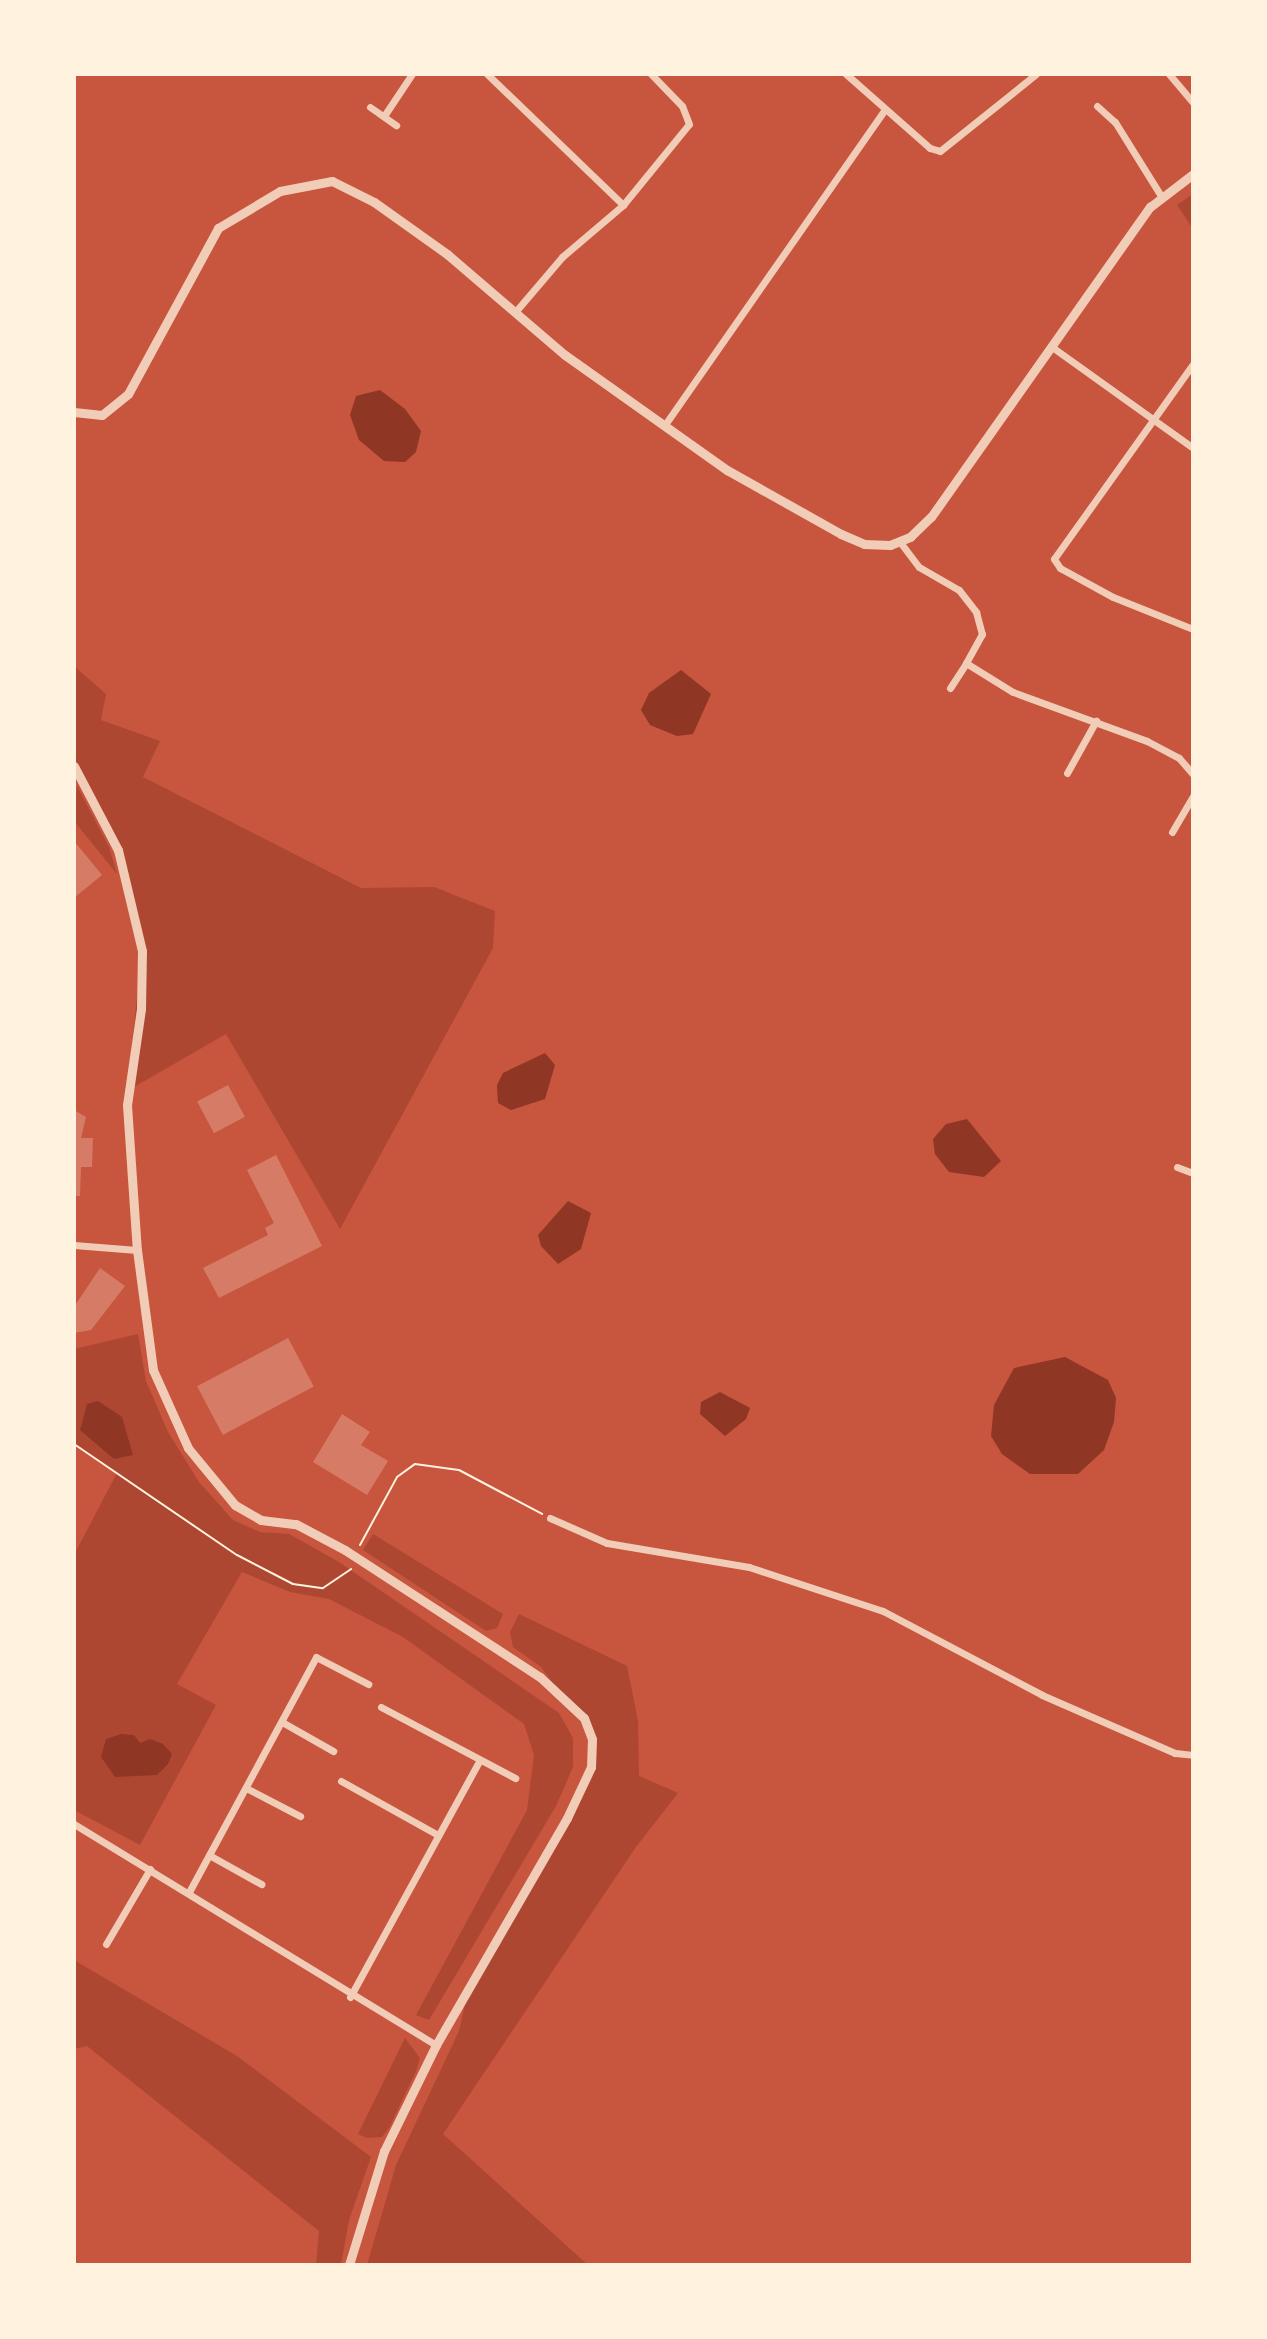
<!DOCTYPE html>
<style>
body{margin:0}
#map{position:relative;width:1267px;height:2339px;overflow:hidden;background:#c8553d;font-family:Cabin,sans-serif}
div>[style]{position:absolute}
.green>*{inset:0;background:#ae4732}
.water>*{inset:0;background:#8f3625}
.building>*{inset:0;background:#d67c66;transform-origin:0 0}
.path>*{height:2px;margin:-1px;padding:0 1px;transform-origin:1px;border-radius:1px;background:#fff3e0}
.minor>*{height:7px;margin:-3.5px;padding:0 3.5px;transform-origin:3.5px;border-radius:3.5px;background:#f1ccb7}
.tertiary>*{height:9px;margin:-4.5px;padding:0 4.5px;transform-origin:4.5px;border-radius:4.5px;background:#f1ccb7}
span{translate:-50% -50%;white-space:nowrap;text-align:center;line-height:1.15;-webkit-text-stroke:8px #fff3e0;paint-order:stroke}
.frame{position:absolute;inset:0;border:76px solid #fff3e0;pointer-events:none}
</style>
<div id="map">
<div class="green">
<i style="clip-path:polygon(1193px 194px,1193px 229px,1177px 205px)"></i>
<i style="clip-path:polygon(74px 666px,106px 694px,101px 720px,160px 741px,143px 777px,361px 888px,434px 887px,495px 911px,493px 948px,340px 1229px,226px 1034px,127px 1091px,142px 951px,118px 850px,74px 766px)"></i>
<i style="clip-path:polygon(77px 786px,109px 847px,117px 874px,74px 821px)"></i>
<i style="clip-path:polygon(138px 1334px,146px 1381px,168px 1432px,199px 1482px,233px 1520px,260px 1532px,289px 1534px,339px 1562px,559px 1713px,573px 1738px,573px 1767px,556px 1806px,429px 2020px,416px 2015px,527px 1810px,534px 1755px,524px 1724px,403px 1637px,329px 1599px,290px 1592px,242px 1572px,177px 1684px,216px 1705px,140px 1845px,74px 1810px,74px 1555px,117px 1473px,74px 1444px,74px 1349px)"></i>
<i style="clip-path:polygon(373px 1534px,503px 1614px,497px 1628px,486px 1631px,363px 1550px)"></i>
<i style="clip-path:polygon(519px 1614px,627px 1666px,638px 1721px,639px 1776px,678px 1793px,636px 1847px,443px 2134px,588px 2265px,367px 2265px,396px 2165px,459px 2031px,468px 1991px,590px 1772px,591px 1736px,541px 1667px,513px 1647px,510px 1632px)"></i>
<i style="clip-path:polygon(74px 1960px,237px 2056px,371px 2157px,349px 2220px,341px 2265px,316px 2265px,319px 2231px,87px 2046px,74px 2049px)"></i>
<i style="clip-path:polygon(405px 2038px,420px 2058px,416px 2071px,389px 2128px,382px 2137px,367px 2138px,358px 2134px)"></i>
</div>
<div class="water">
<i style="clip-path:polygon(380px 390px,405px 409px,421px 431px,416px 452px,405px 462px,384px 461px,359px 440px,350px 415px,356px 396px)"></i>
<i style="clip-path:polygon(681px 670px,711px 694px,693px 734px,677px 736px,650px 725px,641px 710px,649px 693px)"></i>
<i style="clip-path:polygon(545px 1053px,555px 1065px,545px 1099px,511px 1110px,498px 1103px,497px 1085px,503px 1073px)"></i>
<i style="clip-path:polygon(967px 1119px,1001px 1161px,984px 1177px,949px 1172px,935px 1154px,933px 1139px,946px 1124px)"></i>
<i style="clip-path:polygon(568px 1201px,591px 1213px,581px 1249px,558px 1264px,541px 1246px,538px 1235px)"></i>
<i style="clip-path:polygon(1065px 1357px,1108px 1380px,1116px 1398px,1114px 1422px,1104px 1450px,1078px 1474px,1030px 1474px,1002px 1454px,991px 1436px,994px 1405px,1014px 1368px)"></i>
<i style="clip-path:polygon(720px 1392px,750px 1408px,746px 1419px,725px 1436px,700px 1414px,701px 1402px)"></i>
<i style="clip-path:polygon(98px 1401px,122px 1417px,133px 1455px,114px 1459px,80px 1430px,87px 1404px)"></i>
<i style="clip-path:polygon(121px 1734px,134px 1735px,140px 1743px,150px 1739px,163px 1744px,172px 1754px,168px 1764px,157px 1775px,115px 1777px,101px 1757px,106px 1739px)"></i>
</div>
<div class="building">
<i style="clip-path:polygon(74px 841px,102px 875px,74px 898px)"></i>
<i style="left:228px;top:1085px;width:36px;height:35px;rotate:62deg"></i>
<i style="clip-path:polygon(74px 1110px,86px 1117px,81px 1138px,93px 1138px,92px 1167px,81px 1167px,80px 1196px,74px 1196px)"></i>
<i style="clip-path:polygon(276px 1155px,322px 1246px,219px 1298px,203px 1268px,268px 1235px,265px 1228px,274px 1223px,247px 1170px)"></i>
<i style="clip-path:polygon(100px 1268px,125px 1286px,91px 1330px,74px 1333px,74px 1307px)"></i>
<i style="left:288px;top:1338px;width:55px;height:103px;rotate:62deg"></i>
<i style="clip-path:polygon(342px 1414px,370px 1432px,361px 1445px,388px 1461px,367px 1495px,313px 1462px)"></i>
</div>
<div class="path">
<i style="left:74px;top:1444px;width:197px;rotate:34.3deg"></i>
<i style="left:237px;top:1555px;width:63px;rotate:27.4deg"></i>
<i style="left:293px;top:1584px;width:30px;rotate:8deg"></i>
<i style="left:323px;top:1588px;width:34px;rotate:-34deg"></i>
<i style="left:360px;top:1545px;width:77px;rotate:-61.4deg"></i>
<i style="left:397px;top:1477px;width:22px;rotate:-36deg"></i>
<i style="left:415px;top:1464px;width:44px;rotate:7.8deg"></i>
<i style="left:459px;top:1470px;width:94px;rotate:27.9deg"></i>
</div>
<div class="minor">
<i style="left:487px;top:74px;width:189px;rotate:43.9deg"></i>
<i style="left:846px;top:74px;width:112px;rotate:41.4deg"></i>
<i style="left:930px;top:148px;width:10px;rotate:17deg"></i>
<i style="left:940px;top:151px;width:123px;rotate:-38.7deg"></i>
<i style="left:1169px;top:74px;width:38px;rotate:50deg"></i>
<i style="left:1097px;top:106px;width:24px;rotate:42deg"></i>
<i style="left:1115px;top:122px;width:87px;rotate:58.1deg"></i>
<i style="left:370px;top:107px;width:32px;rotate:35deg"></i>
<i style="left:384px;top:116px;width:50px;rotate:-56.3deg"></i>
<i style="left:516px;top:311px;width:71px;rotate:-49.6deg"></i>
<i style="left:562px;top:257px;width:80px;rotate:-40.4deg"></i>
<i style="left:623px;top:205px;width:104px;rotate:-50.8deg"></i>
<i style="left:689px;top:124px;width:19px;rotate:-111deg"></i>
<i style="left:682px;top:106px;width:45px;rotate:-134.1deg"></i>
<i style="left:1052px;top:347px;width:173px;rotate:35.6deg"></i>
<i style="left:1193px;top:364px;width:239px;rotate:125.5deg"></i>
<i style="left:1054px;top:559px;width:11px;rotate:56deg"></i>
<i style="left:1060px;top:568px;width:60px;rotate:28.7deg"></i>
<i style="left:1113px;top:597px;width:86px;rotate:21.8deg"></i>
<i style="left:664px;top:426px;width:386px;rotate:-55.1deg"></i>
<i style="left:900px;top:542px;width:31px;rotate:53deg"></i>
<i style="left:919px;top:567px;width:46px;rotate:29.9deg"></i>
<i style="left:959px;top:590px;width:28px;rotate:52deg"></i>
<i style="left:976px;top:612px;width:23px;rotate:75deg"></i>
<i style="left:982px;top:634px;width:33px;rotate:119deg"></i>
<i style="left:966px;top:663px;width:55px;rotate:31.7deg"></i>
<i style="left:1013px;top:692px;width:143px;rotate:20.1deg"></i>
<i style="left:1147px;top:741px;width:36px;rotate:28deg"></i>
<i style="left:1179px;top:758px;width:21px;rotate:49deg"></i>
<i style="left:950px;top:688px;width:30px;rotate:-57deg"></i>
<i style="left:1067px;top:773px;width:60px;rotate:-60.9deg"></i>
<i style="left:1172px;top:832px;width:42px;rotate:-59.7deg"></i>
<i style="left:1177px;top:1167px;width:17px;rotate:21deg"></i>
<i style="left:74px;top:1245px;width:63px;rotate:4.5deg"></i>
<i style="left:550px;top:1518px;width:62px;rotate:23.7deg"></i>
<i style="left:607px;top:1543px;width:144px;rotate:9.6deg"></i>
<i style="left:749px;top:1567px;width:141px;rotate:18.2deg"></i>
<i style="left:883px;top:1611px;width:180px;rotate:27.8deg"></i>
<i style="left:1042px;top:1695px;width:145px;rotate:23.6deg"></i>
<i style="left:1175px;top:1753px;width:18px;rotate:6deg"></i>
<i style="left:381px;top:1707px;width:152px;rotate:27.9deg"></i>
<i style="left:282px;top:1722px;width:59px;rotate:29.6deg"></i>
<i style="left:341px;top:1781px;width:111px;rotate:29.1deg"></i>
<i style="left:246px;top:1788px;width:61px;rotate:27.4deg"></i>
<i style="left:74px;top:1824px;width:424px;rotate:31.4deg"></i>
<i style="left:209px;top:1855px;width:60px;rotate:29.1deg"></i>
<i style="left:189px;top:1892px;width:267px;rotate:-61.6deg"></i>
<i style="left:316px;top:1657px;width:59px;rotate:27.4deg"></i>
<i style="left:106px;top:1944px;width:87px;rotate:-59.6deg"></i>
<i style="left:350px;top:1997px;width:270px;rotate:-61.3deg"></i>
</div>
<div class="tertiary">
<i style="left:74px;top:412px;width:28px;rotate:6deg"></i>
<i style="left:102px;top:415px;width:33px;rotate:-39deg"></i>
<i style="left:128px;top:394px;width:189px;rotate:-61.5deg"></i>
<i style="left:218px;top:228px;width:72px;rotate:-30.8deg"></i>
<i style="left:280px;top:191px;width:53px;rotate:-10.9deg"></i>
<i style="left:332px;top:181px;width:47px;rotate:26.6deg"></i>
<i style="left:374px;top:202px;width:90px;rotate:35.5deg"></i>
<i style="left:447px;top:254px;width:155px;rotate:40.6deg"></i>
<i style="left:565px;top:355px;width:199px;rotate:35.4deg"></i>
<i style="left:727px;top:470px;width:131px;rotate:29.3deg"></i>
<i style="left:841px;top:534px;width:25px;rotate:23deg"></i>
<i style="left:864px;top:544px;width:26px;rotate:2deg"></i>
<i style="left:890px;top:545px;width:22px;rotate:-22deg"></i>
<i style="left:910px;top:537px;width:29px;rotate:-44deg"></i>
<i style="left:931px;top:517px;width:380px;rotate:-54.8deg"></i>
<i style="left:1150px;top:207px;width:54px;rotate:-37.5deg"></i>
<i style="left:74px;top:766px;width:95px;rotate:62.4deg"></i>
<i style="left:118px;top:850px;width:104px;rotate:76.6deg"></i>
<i style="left:142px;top:951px;width:58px;rotate:91deg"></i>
<i style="left:141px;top:1009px;width:97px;rotate:98.3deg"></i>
<i style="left:127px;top:1105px;width:145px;rotate:86.1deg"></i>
<i style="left:137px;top:1250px;width:121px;rotate:82.4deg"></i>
<i style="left:153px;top:1370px;width:85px;rotate:65.8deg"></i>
<i style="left:188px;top:1448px;width:74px;rotate:50.5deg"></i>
<i style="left:235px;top:1505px;width:30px;rotate:30deg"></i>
<i style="left:261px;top:1520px;width:35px;rotate:7deg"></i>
<i style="left:296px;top:1524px;width:55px;rotate:28deg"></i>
<i style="left:345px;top:1550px;width:233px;rotate:33.1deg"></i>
<i style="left:540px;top:1677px;width:60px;rotate:43deg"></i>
<i style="left:584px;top:1718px;width:22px;rotate:69deg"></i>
<i style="left:592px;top:1739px;width:28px;rotate:92deg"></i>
<i style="left:591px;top:1767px;width:56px;rotate:115.2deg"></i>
<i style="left:567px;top:1818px;width:262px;rotate:120deg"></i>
<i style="left:436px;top:2045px;width:118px;rotate:116.1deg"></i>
<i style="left:384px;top:2151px;width:119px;rotate:107.1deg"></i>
</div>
<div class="frame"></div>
</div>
